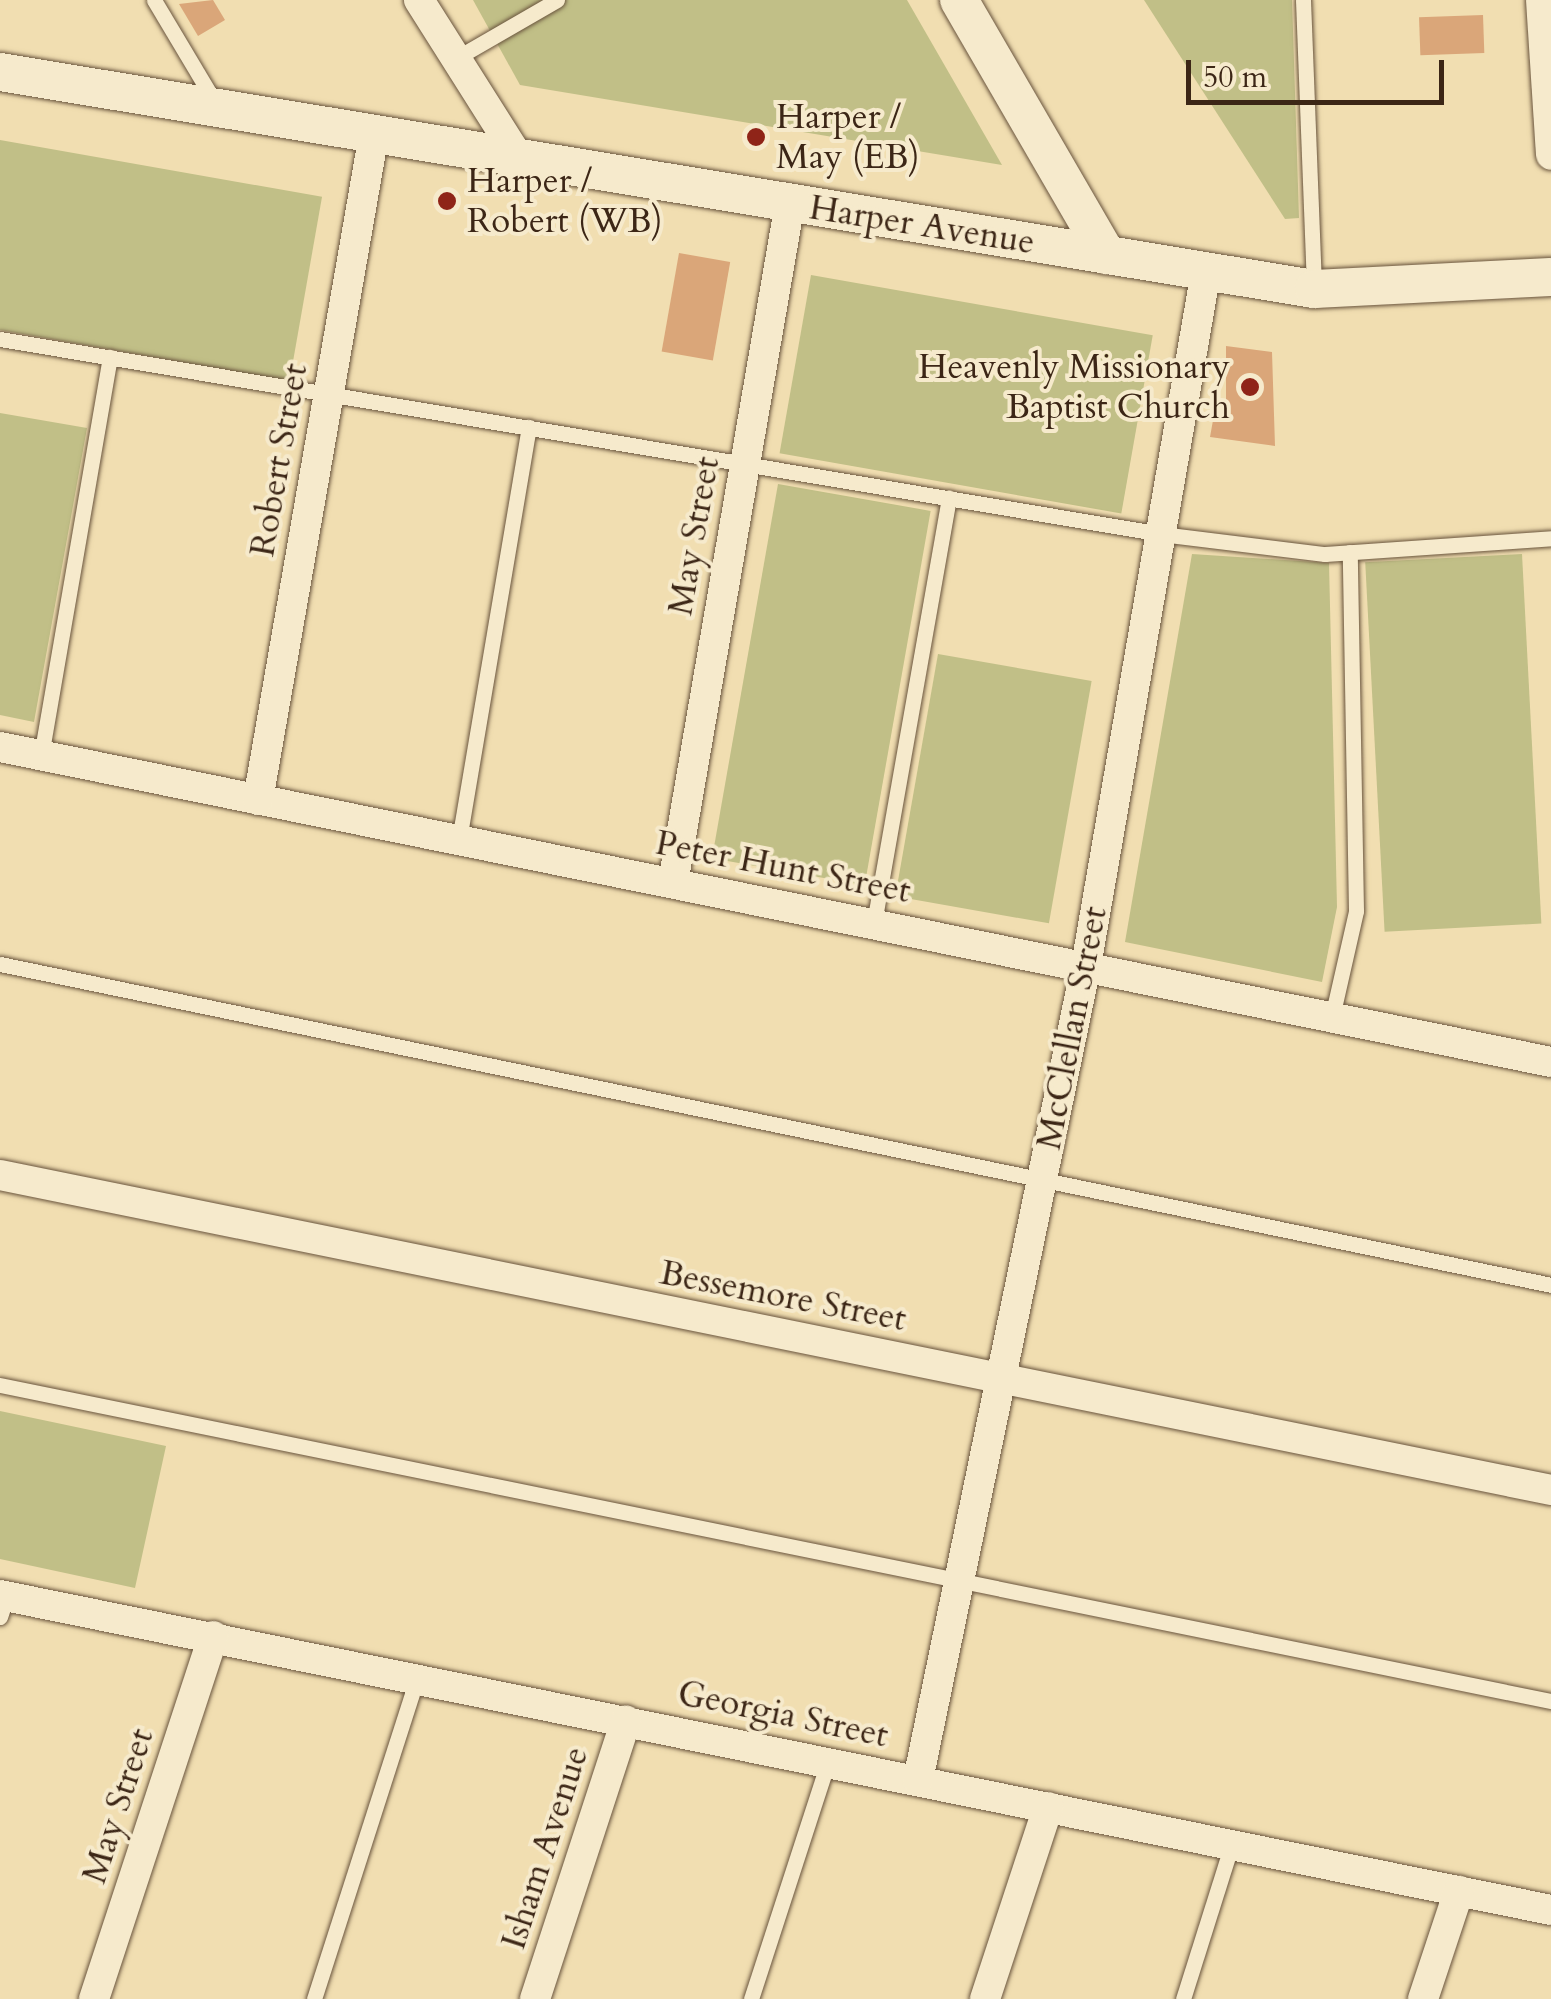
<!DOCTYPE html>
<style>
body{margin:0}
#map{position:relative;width:1551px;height:1999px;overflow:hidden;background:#f1deb1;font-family:Cardo,serif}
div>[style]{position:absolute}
.green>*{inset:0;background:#c1bf87;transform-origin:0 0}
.building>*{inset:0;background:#daa679;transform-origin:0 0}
.roads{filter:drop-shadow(0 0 2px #69543d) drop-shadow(0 0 2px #69543d)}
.service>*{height:15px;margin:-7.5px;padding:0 7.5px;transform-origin:7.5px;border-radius:7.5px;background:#f6eacc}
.minor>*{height:30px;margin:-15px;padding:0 15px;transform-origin:15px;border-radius:15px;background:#f6eacc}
.tertiary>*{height:38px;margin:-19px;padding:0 19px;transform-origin:19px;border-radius:19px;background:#f6eacc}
.dots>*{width:28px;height:28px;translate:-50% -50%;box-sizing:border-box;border:5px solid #f6eacc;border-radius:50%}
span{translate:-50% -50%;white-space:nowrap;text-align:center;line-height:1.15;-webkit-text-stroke:8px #f6eacc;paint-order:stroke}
.poi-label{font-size:35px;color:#3c2616}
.left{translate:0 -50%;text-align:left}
.right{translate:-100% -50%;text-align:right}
.street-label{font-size:35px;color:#3c2616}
.scale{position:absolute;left:1186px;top:60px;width:258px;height:45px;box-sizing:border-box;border:5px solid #3c2616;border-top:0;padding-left:12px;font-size:30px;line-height:35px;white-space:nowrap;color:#3c2616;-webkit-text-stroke:8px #f6eacc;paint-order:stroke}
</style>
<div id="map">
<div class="green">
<i style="clip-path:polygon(473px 0,907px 0,1002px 165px,520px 85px)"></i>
<i style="clip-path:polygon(1144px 0,1292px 0,1299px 218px,1285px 219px)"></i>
<i style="left:0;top:140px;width:327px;height:187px;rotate:10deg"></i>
<i style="left:811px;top:275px;width:347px;height:181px;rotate:10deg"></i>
<i style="clip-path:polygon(0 413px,87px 428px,34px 722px,0 715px)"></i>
<i style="left:778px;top:484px;width:155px;height:380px;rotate:10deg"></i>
<i style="clip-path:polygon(1192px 554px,1329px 563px,1337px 907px,1322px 982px,1125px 942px)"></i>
<i style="left:1522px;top:554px;width:370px;height:157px;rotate:87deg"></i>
<i style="left:938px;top:654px;width:156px;height:246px;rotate:10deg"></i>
<i style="clip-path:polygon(0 1411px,166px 1446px,135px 1588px,0 1559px)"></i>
</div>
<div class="building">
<i style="clip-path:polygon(213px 0,225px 20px,198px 36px,179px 4px)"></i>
<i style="left:1483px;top:15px;width:38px;height:64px;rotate:88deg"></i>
<i style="left:679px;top:253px;width:52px;height:100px;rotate:10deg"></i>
<i style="clip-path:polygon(1226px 346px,1272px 352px,1275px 446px,1210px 437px,1217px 398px,1226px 400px)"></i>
</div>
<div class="roads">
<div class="service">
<i style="left:154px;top:0;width:121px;rotate:59.2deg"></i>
<i style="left:1303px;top:0;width:289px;rotate:87.8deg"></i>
<i style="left:453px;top:60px;width:120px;rotate:-30deg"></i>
<i style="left:0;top:339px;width:1177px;rotate:9.53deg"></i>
<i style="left:1161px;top:534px;width:165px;rotate:7deg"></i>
<i style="left:1325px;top:554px;width:227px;rotate:-4deg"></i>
<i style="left:41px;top:756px;width:405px;rotate:-80.2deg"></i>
<i style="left:459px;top:840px;width:419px;rotate:-80.4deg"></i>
<i style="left:874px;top:923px;width:432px;rotate:-80deg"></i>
<i style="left:0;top:964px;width:1584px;rotate:11.69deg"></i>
<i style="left:1332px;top:1017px;width:109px;rotate:-77.2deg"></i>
<i style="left:1356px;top:911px;width:359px;rotate:-91deg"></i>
<i style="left:0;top:1385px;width:1583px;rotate:11.52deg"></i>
<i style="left:0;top:1617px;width:22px;rotate:-72deg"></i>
<i style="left:314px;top:1999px;width:336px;rotate:-72.2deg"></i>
<i style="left:751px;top:1999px;width:249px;rotate:-72deg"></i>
<i style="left:1183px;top:1999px;width:163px;rotate:-72.5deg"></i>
</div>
<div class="minor">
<i style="left:419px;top:0;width:187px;rotate:57.7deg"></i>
<i style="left:1541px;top:0;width:155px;rotate:86.3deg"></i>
<i style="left:0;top:747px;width:1583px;rotate:11.48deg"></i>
<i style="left:258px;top:800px;width:676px;rotate:-80.12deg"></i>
<i style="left:673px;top:883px;width:690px;rotate:-80.24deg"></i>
<i style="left:0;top:1175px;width:1583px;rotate:11.48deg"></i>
<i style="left:0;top:1595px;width:1583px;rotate:11.48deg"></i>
<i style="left:918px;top:1780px;width:831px;rotate:-78.34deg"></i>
<i style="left:1086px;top:966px;width:705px;rotate:-80.2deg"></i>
<i style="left:94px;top:1999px;width:382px;rotate:-71.8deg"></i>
<i style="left:535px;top:1999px;width:293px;rotate:-71.9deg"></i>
<i style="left:985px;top:1999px;width:202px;rotate:-71.8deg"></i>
<i style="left:1423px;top:1999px;width:114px;rotate:-71.6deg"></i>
</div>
<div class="tertiary">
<i style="left:959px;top:0;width:295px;rotate:59.9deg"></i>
<i style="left:0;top:72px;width:1332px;rotate:9.38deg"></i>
<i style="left:1314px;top:289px;width:237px;rotate:-2.9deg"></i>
</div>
</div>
<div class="dots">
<i style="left:756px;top:137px;background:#8f2418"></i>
<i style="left:447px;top:201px;background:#8f2418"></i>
<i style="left:1250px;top:387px;background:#8f2418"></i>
</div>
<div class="poi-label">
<span class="left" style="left:776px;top:137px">Harper /<br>May (EB)</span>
<span class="left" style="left:467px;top:201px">Harper /<br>Robert (WB)</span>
<span class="right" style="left:1230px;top:387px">Heavenly Missionary<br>Baptist Church</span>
</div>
<div class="street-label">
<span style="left:922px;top:225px;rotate:9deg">Harper Avenue</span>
<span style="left:279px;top:460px;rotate:-80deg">Robert Street</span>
<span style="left:694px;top:536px;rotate:-80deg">May Street</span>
<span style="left:783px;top:867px;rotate:11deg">Peter Hunt Street</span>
<span style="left:1072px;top:1028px;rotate:-79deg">McClellan Street</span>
<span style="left:783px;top:1296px;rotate:11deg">Bessemore Street</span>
<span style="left:783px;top:1714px;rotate:12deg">Georgia Street</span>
<span style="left:118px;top:1806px;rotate:-72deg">May Street</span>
<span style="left:545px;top:1848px;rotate:-72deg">Isham Avenue</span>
</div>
<div class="scale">50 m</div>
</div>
